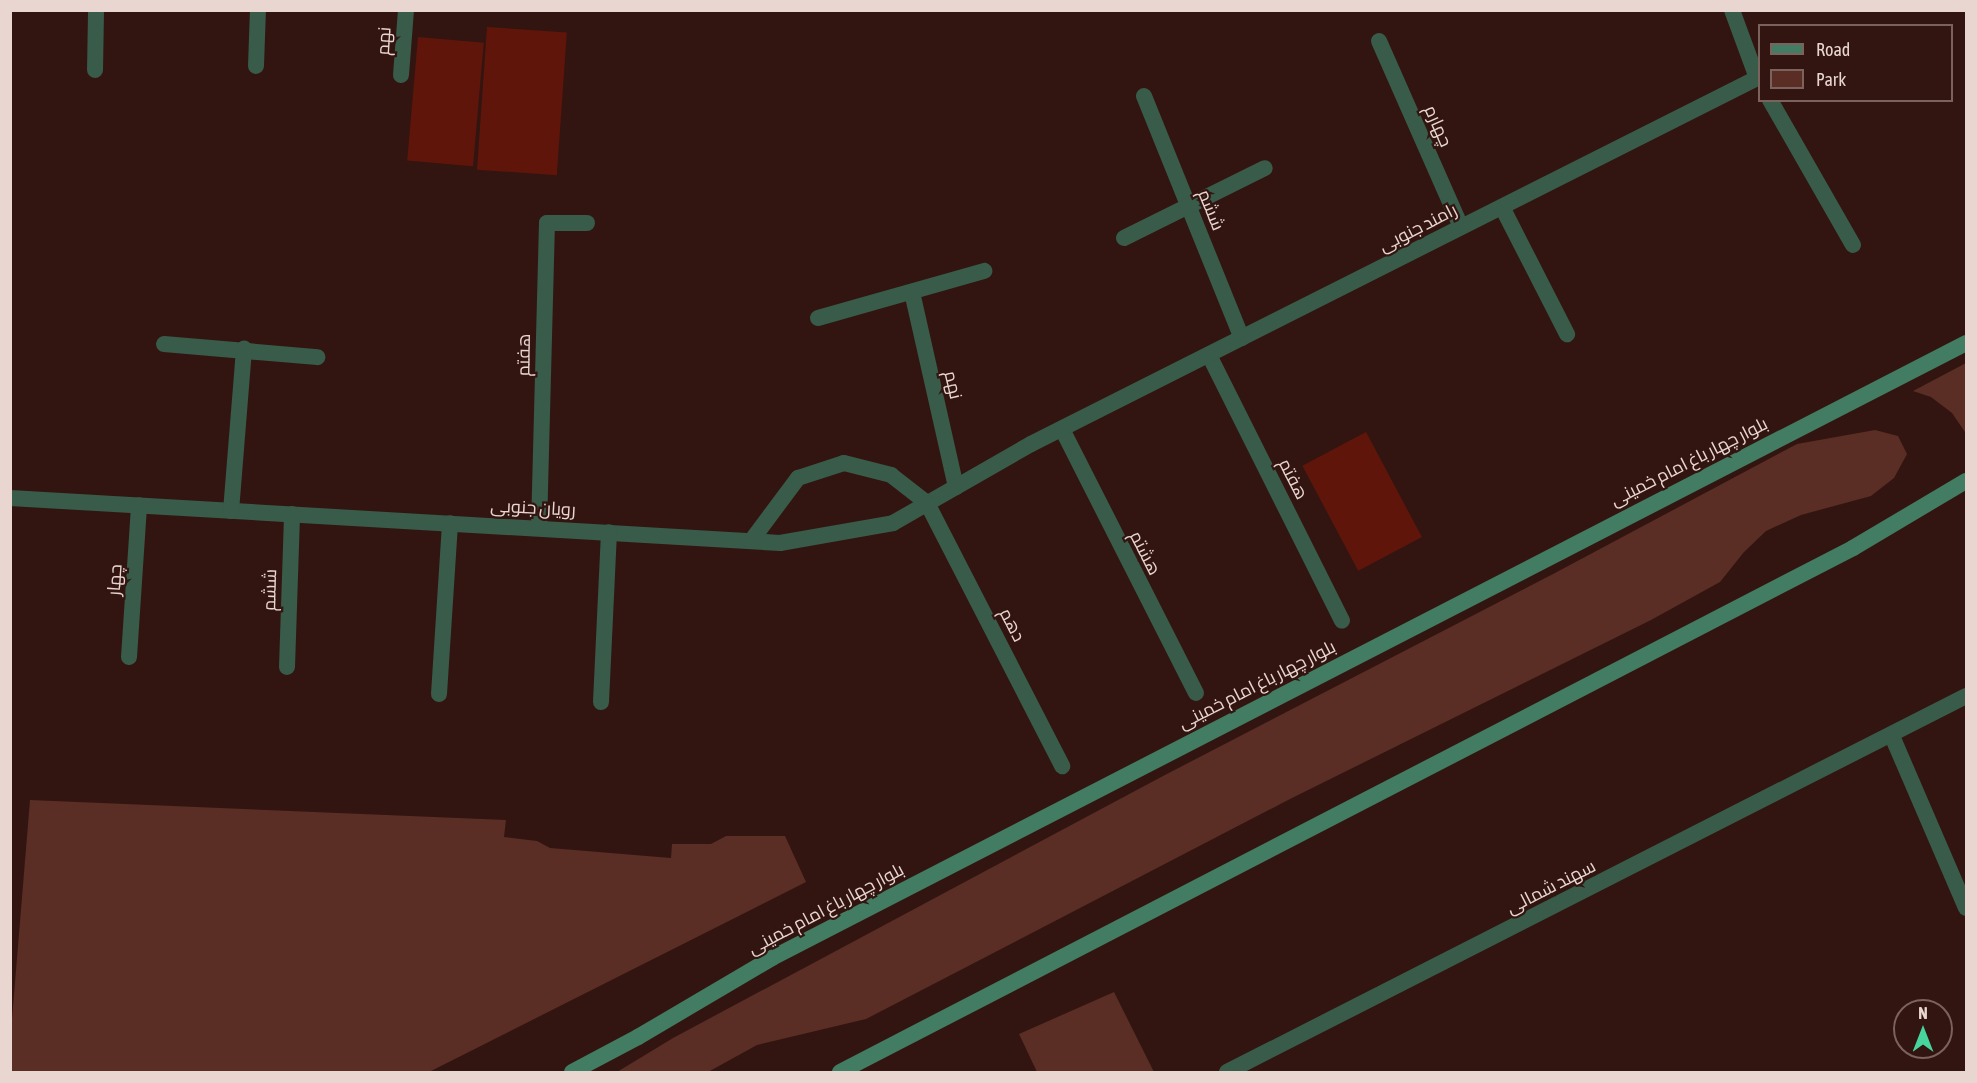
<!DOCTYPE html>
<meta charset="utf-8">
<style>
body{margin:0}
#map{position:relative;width:1977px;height:1083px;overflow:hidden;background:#321510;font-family:"Asap Condensed",Cairo,sans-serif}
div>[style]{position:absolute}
.green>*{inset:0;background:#5a2d25}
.building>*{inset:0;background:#60150a;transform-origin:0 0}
.minor>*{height:16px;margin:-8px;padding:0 8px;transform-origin:8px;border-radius:8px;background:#385b4a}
.secondary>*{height:16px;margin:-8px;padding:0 8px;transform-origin:8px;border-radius:8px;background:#427c62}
span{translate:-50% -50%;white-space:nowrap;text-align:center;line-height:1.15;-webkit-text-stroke:4.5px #321510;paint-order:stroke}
.street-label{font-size:18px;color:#ead6d1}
.frame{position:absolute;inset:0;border:12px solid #ead6d1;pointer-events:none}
.legend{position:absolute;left:1758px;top:24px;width:195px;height:78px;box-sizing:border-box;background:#321510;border:2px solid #7c625d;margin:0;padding:8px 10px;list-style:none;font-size:18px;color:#ead6d1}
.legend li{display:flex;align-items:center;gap:12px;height:30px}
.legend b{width:30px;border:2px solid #7c625d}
.north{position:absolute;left:1893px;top:999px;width:60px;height:60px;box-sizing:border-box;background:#321510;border:2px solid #7c625d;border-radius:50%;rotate:0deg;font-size:16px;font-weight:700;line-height:24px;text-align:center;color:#ead6d1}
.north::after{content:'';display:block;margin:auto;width:21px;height:27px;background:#48d49d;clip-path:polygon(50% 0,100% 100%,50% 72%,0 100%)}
</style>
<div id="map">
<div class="green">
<i style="clip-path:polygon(1966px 363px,1966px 431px,1965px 432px,1952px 413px,1931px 397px,1913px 391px)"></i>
<i style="clip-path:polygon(1875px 430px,1898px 436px,1907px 454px,1894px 478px,1871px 496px,1801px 515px,1766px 531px,1744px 552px,1720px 582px,1651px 620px,1290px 799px,866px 1019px,757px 1045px,708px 1072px,617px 1072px,673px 1038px,1163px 776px,1553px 574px,1797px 444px)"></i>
<i style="clip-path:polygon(30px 800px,506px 820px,504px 837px,537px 841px,550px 848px,671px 858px,672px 844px,711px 844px,726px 836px,785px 836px,806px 882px,429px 1072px,11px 1072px,11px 1031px)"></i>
<i style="clip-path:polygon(1114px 992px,1154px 1072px,1037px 1072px,1019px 1034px)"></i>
</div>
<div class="building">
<i style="left:487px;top:27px;width:80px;height:143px;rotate:4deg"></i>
<i style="left:418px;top:37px;width:66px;height:124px;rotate:5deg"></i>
<i style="left:1366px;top:432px;width:119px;height:72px;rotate:62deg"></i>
</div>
<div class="minor">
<i style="left:1379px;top:41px;width:203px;rotate:66.2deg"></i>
<i style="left:256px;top:66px;width:56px;rotate:-88deg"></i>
<i style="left:95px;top:70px;width:60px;rotate:-89deg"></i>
<i style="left:401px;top:75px;width:65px;rotate:-85.6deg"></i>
<i style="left:1144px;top:96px;width:261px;rotate:68deg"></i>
<i style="left:1770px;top:100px;width:167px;rotate:60.2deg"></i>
<i style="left:1502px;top:207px;width:143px;rotate:62.9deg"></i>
<i style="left:1124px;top:238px;width:157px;rotate:-26.4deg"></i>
<i style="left:912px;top:292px;width:200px;rotate:77.3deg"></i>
<i style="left:818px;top:318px;width:173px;rotate:-15.8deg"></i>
<i style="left:164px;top:344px;width:154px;rotate:4.9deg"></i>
<i style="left:1209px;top:355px;width:297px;rotate:63.4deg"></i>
<i style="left:1062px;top:429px;width:296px;rotate:63.1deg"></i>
<i style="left:10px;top:498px;width:771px;rotate:3.34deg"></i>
<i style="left:780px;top:543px;width:115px;rotate:-10deg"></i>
<i style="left:893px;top:523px;width:159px;rotate:-29.8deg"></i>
<i style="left:1031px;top:444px;width:813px;rotate:-26.75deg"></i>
<i style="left:1757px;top:78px;width:72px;rotate:-110.2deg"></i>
<i style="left:231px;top:511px;width:163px;rotate:-85.4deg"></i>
<i style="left:539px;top:528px;width:305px;rotate:-88.5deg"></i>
<i style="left:547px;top:223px;width:40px"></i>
<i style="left:751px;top:541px;width:79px;rotate:-53.3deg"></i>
<i style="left:798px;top:478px;width:48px;rotate:-18.1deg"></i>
<i style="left:844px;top:463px;width:49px;rotate:14.3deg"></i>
<i style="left:891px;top:475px;width:46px;rotate:37.9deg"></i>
<i style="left:927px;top:503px;width:296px;rotate:62.8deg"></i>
<i style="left:129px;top:657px;width:152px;rotate:-86.2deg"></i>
<i style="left:287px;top:667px;width:153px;rotate:-88.1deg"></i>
<i style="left:439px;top:694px;width:171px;rotate:-86.3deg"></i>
<i style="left:601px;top:702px;width:170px;rotate:-87.3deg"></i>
<i style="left:1892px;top:736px;width:187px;rotate:66.7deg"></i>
<i style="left:1227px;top:1072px;width:829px;rotate:-26.97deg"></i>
</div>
<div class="secondary">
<i style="left:572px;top:1072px;width:75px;rotate:-27.9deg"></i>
<i style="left:638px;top:1037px;width:156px;rotate:-30.5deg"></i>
<i style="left:772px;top:958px;width:1343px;rotate:-27.25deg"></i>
<i style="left:840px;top:1072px;width:1141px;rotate:-27.35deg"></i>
<i style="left:1853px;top:548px;width:131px;rotate:-30.7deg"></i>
</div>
<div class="street-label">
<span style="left:384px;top:41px;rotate:-86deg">نهم</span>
<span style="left:1438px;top:126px;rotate:66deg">چهارم</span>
<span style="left:1211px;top:210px;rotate:68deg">ششم</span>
<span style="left:1418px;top:228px;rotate:-27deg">رامند جنوبی</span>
<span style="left:524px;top:355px;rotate:-89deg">هفتم</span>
<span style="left:953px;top:385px;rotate:77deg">نهم</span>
<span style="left:1689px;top:462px;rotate:-27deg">بلوار چهار باغ امام خمینی</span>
<span style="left:1293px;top:479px;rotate:63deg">هفتم</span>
<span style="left:533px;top:508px;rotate:3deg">رویان جنوبی</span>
<span style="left:1145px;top:553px;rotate:63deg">هشتم</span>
<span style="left:115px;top:580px;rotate:-86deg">چهار</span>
<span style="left:270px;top:590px;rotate:-88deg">ششم</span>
<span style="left:1012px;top:625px;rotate:63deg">دهم</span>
<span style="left:1257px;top:685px;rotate:-27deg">بلوار چهار باغ امام خمینی</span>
<span style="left:1551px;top:887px;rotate:-27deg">سهند شمالی</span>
<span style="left:826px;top:909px;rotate:-28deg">بلوار چهار باغ امام خمینی</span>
</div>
<div class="frame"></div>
<ul class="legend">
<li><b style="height:8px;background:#427c62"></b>Road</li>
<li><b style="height:16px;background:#5a2d25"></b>Park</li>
</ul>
<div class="north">N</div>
</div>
